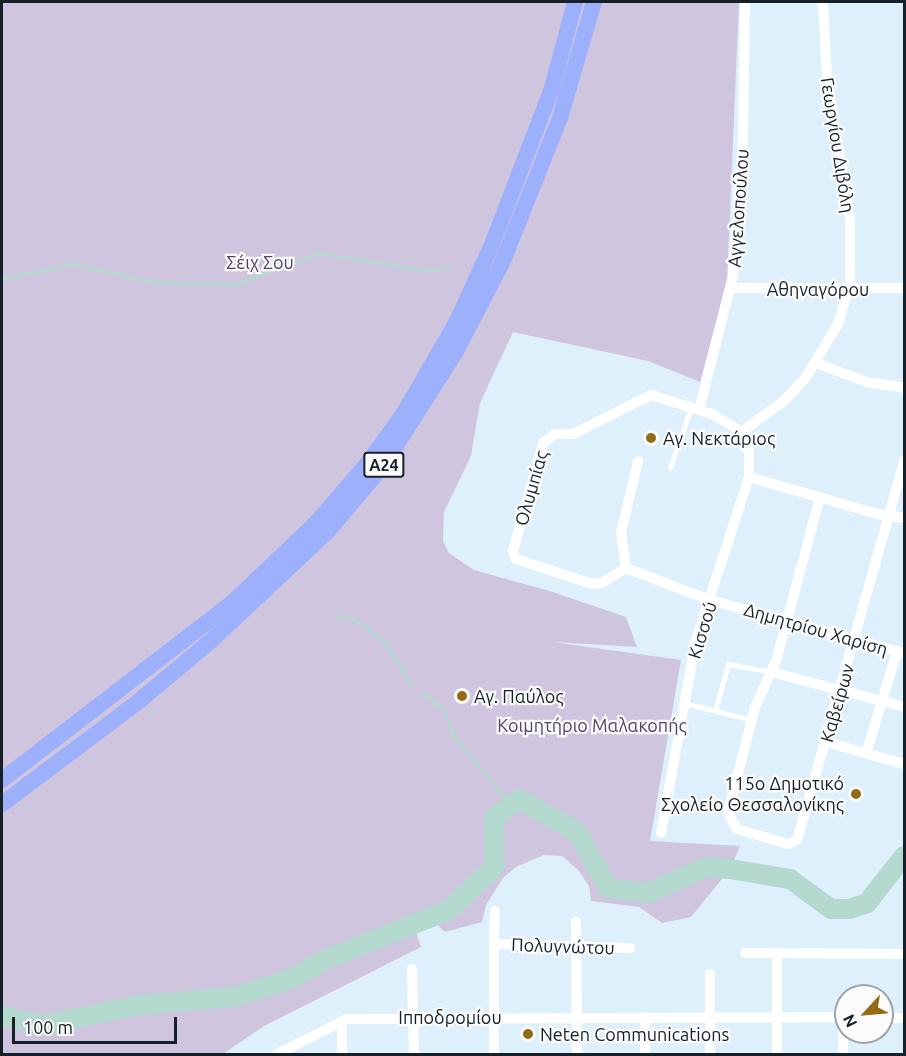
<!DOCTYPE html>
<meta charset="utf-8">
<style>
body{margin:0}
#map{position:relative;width:906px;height:1056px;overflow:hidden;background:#dff0fd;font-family:Ubuntu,sans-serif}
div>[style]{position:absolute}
.green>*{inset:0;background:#cfc5df}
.stream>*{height:3px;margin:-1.5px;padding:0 1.5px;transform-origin:1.5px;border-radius:1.5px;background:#b4d9ce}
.river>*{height:20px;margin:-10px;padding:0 10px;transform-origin:10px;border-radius:10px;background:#b4d9ce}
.service>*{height:5px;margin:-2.5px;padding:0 2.5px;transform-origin:2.5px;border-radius:2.5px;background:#fff}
.minor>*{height:10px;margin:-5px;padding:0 5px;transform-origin:5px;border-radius:5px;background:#fff}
.trunk>*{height:16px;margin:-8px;padding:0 8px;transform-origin:8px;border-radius:8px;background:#9cb0fc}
.dots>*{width:16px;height:16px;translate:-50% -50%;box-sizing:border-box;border:3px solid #fbfbfb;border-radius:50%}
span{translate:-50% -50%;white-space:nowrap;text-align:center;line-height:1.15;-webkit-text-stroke:4.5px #fbfbfb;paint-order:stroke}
.shield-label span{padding:2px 4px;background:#fbfbfb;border:2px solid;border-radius:4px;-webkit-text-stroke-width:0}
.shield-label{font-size:16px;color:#162028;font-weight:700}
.street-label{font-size:18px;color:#162028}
.park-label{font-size:18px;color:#54426c}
.poi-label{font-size:18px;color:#162028}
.left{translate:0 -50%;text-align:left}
.right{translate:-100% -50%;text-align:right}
.frame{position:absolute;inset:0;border:3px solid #162028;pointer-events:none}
.north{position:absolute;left:834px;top:984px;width:60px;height:60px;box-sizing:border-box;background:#fbfbfb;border:2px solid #9fa3a7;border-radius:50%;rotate:244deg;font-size:16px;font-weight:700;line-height:24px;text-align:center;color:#162028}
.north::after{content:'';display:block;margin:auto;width:21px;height:27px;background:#946b15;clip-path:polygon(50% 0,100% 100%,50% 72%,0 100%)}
.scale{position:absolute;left:12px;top:1017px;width:165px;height:27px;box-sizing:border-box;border:3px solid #162028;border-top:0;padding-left:8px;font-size:18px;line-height:21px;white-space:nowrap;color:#162028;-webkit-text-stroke:4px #fbfbfb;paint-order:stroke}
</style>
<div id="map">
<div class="green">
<i style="clip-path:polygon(2px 2px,739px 2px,727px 281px,700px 382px,648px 361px,513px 332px,480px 403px,471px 456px,444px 512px,443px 541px,449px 553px,474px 570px,553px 592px,626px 617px,637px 647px,553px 642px,681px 660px,650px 841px,740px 846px,730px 869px,691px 917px,662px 923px,639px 907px,591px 901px,589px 886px,579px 871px,562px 856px,544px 855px,516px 867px,503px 878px,486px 905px,482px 922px,445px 932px,436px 923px,412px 920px,421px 947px,264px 1026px,223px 1054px,2px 1054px)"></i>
</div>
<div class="stream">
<i style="left:2px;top:279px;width:72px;rotate:-12.1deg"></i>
<i style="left:72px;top:264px;width:83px;rotate:12.5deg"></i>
<i style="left:153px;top:282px;width:82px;rotate:1.4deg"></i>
<i style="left:235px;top:284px;width:90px;rotate:-20.3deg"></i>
<i style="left:319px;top:253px;width:113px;rotate:9.1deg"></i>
<i style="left:431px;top:271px;width:20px;rotate:-15deg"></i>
<i style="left:338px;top:616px;width:16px;rotate:11deg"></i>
<i style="left:354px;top:619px;width:36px;rotate:36deg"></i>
<i style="left:383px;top:640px;width:52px;rotate:57.5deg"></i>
<i style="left:421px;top:691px;width:30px;rotate:40deg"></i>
<i style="left:444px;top:710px;width:29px;rotate:70deg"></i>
<i style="left:454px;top:737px;width:91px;rotate:49.5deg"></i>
</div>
<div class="river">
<i style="left:2px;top:1016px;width:42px;rotate:12.4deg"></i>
<i style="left:43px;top:1025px;width:97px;rotate:-11.9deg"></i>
<i style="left:138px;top:1005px;width:96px;rotate:-4.8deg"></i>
<i style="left:234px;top:997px;width:62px;rotate:-17.9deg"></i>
<i style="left:293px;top:978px;width:34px;rotate:-30deg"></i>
<i style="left:322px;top:961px;width:137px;rotate:-21.9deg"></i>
<i style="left:449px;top:910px;width:62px;rotate:-43.7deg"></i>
<i style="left:494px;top:867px;width:49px;rotate:-90deg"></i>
<i style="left:494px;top:818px;width:31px;rotate:-37deg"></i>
<i style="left:519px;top:799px;width:67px;rotate:29.6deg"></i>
<i style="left:577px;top:832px;width:64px;rotate:61deg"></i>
<i style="left:608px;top:888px;width:39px;rotate:7deg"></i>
<i style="left:647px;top:893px;width:65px;rotate:-23.4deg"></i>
<i style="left:707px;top:867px;width:23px;rotate:5deg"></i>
<i style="left:730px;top:869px;width:61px;rotate:9.5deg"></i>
<i style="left:790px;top:879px;width:51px;rotate:36.2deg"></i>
<i style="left:831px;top:909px;width:18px"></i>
<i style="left:849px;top:909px;width:19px;rotate:-18deg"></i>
<i style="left:867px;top:903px;width:60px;rotate:-51.8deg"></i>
</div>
<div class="service">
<i style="left:670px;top:468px;width:65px;rotate:-71deg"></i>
<i style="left:684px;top:703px;width:32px;rotate:14deg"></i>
<i style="left:715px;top:711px;width:49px;rotate:-74.5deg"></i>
<i style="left:728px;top:664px;width:44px;rotate:10.5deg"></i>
<i style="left:715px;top:711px;width:37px;rotate:13deg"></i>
</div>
<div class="minor">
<i style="left:731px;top:288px;width:173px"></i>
<i style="left:816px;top:363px;width:54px;rotate:20.4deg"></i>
<i style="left:867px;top:382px;width:37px;rotate:9deg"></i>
<i style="left:699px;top:410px;width:138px;rotate:-75.8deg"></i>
<i style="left:733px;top:276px;width:139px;rotate:-85.9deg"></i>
<i style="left:743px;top:137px;width:135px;rotate:-89.2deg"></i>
<i style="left:741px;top:432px;width:53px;rotate:-35.8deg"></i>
<i style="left:784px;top:401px;width:33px;rotate:-47deg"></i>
<i style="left:806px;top:377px;width:62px;rotate:-58.9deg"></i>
<i style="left:838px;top:324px;width:43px;rotate:-73.7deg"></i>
<i style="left:850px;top:283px;width:64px;rotate:-90deg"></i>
<i style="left:850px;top:219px;width:144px;rotate:-99.2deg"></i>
<i style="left:827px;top:77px;width:75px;rotate:-93.1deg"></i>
<i style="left:638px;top:461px;width:74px;rotate:103.3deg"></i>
<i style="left:621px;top:533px;width:35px;rotate:82deg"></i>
<i style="left:626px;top:568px;width:90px;rotate:20.9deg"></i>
<i style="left:710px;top:600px;width:201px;rotate:15.3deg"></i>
<i style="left:749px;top:477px;width:133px;rotate:16.1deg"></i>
<i style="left:877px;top:514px;width:27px;rotate:8deg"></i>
<i style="left:820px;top:497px;width:170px;rotate:105deg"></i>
<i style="left:776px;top:661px;width:51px;rotate:114.5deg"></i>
<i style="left:755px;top:707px;width:109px;rotate:104.3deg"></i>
<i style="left:728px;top:813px;width:18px;rotate:61deg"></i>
<i style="left:737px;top:829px;width:53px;rotate:16.4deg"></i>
<i style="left:788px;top:844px;width:10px;rotate:-24deg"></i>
<i style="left:797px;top:840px;width:394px;rotate:-74.2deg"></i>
<i style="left:626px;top:568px;width:28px;rotate:148deg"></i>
<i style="left:602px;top:583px;width:10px;rotate:174deg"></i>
<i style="left:592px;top:584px;width:80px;rotate:-161.8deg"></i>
<i style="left:516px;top:559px;width:9px;rotate:-111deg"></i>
<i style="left:513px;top:551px;width:112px;rotate:-74.5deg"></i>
<i style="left:543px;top:443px;width:15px;rotate:-37deg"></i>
<i style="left:555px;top:434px;width:18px"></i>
<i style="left:573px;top:434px;width:87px;rotate:-26.6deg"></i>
<i style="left:651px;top:395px;width:64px;rotate:17.3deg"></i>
<i style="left:712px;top:414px;width:29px;rotate:31deg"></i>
<i style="left:737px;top:429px;width:26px;rotate:62deg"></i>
<i style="left:749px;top:452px;width:25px;rotate:90deg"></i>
<i style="left:749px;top:477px;width:171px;rotate:108deg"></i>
<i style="left:696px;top:640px;width:196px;rotate:100.3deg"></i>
<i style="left:771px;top:672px;width:138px;rotate:14.7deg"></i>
<i style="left:826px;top:742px;width:81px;rotate:15.8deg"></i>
<i style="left:866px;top:754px;width:108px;rotate:-73.2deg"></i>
<i style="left:495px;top:911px;width:33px;rotate:92deg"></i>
<i style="left:494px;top:944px;width:136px;rotate:1.7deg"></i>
<i style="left:576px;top:922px;width:132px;rotate:89.6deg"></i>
<i style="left:745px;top:953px;width:159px;rotate:0.4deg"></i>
<i style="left:412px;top:969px;width:85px;rotate:88.7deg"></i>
<i style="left:710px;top:974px;width:80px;rotate:90deg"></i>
<i style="left:882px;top:1018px;width:22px"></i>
<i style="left:342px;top:1021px;width:33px;rotate:90deg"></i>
<i style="left:277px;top:1054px;width:78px;rotate:-26.6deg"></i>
<i style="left:347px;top:1019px;width:499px;rotate:-0.2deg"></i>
<i style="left:494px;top:1054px;width:110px;rotate:-90deg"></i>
<i style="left:645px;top:1054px;width:37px;rotate:-90deg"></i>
<i style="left:777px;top:1054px;width:101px;rotate:-90deg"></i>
<i style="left:843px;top:1054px;width:37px;rotate:-90deg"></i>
</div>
<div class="trunk">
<i style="left:2px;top:780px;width:290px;rotate:-37.6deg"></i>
<i style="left:232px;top:603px;width:116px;rotate:-43.6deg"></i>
<i style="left:316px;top:523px;width:79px;rotate:-49.1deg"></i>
<i style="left:368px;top:463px;width:62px;rotate:-54.2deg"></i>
<i style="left:404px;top:413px;width:104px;rotate:-60deg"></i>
<i style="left:456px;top:323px;width:84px;rotate:-65.3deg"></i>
<i style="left:491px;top:247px;width:170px;rotate:-69deg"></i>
<i style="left:552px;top:88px;width:89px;rotate:-75deg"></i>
<i style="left:2px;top:804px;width:171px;rotate:-36.9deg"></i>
<i style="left:139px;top:701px;width:98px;rotate:-40deg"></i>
<i style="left:214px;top:638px;width:156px;rotate:-43.2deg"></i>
<i style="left:328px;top:531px;width:85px;rotate:-49.8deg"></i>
<i style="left:383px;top:466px;width:134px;rotate:-57.5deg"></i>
<i style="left:455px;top:353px;width:104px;rotate:-62.4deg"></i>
<i style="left:503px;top:261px;width:154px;rotate:-68.3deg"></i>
<i style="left:560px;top:118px;width:121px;rotate:-73.7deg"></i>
</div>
<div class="dots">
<i style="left:651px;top:438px;background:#946b15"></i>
<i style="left:462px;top:696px;background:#946b15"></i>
<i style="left:856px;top:794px;background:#946b15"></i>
<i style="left:528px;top:1034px;background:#946b15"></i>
</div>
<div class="shield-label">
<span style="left:384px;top:465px">Α24</span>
</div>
<div class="street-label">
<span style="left:838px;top:145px;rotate:81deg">Γεωργίου Διβόλη</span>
<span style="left:738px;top:208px;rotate:-86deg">Αγγελοπούλου</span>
<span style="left:818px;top:289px">Αθηναγόρου</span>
<span style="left:531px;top:488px;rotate:-74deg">Ολυμπίας</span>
<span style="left:816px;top:629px;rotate:16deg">Δημητρίου Χαρίση</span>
<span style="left:702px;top:630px;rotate:-73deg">Κισσού</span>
<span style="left:837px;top:703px;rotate:-74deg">Καβείρων</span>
<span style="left:563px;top:946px;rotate:2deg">Πολυγνώτου</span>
<span style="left:450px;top:1017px">Ιπποδρομίου</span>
</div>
<div class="park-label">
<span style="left:260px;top:262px">Σέιχ Σου</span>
<span style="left:592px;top:725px">Κοιμητήριο Μαλακοπής</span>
</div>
<div class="poi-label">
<span class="left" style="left:663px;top:438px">Αγ. Νεκτάριος</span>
<span class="left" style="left:474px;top:696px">Αγ. Παύλος</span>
<span class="right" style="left:844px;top:794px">115o Δημοτικό<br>Σχολείο Θεσσαλονίκης</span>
<span class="left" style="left:540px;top:1034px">Neten Communications</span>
</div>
<div class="frame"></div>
<div class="north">N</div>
<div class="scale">100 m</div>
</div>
